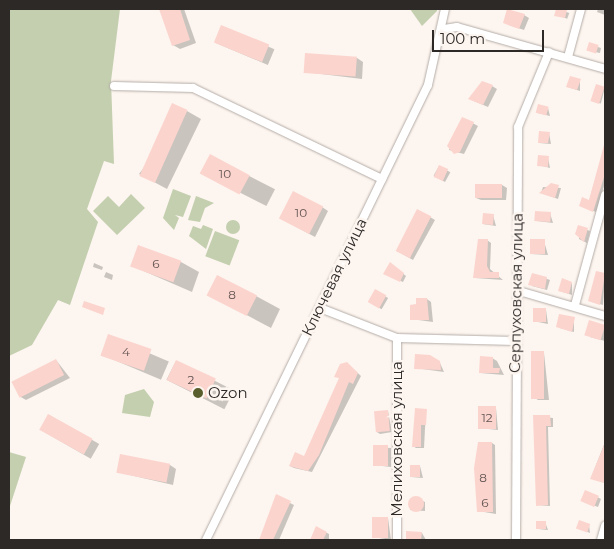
<!DOCTYPE html>
<meta charset="utf-8">
<style>
body{margin:0}
#map{position:relative;width:614px;height:549px;overflow:hidden;background:#fdf5ef;font-family:Montserrat,sans-serif}
div>[style]{position:absolute}
.green>*{inset:0;background:#c3cfaf;transform-origin:0 0}
.round{border-radius:50%}
.shadow>*{inset:0;background:#0003;transform-origin:0 0}
.building>*{inset:0;background:#fcd4ce;transform-origin:0 0}
.roads{filter:drop-shadow(0 0 1px #b4aca7) drop-shadow(0 0 1px #b4aca7)}
.minor>*{height:8px;margin:-4px;padding:0 4px;transform-origin:4px;border-radius:4px;background:#fff}
.dots>*{width:14px;height:14px;translate:-50% -50%;box-sizing:border-box;border:2px solid #fdf5ef;border-radius:50%}
span{translate:-50% -50%;white-space:nowrap;text-align:center;line-height:1.15;-webkit-text-stroke:5px #fdf5ef;paint-order:stroke}
.number-label{font-size:12px;color:#615451}
.number-label span{-webkit-text-stroke-width:0}
.street-label{font-size:15px;color:#2d2927}
.poi-label{font-size:15px;color:#2d2927}
.left{translate:0 -50%;text-align:left}
.frame{position:absolute;inset:0;border:10px solid #2d2927;pointer-events:none}
.scale{position:absolute;left:432px;top:30px;width:112px;height:22px;box-sizing:border-box;border:2px solid #2d2927;border-top:0;padding-left:6px;font-size:15px;line-height:18px;white-space:nowrap;color:#2d2927;-webkit-text-stroke:4px #fdf5ef;paint-order:stroke}
</style>
<div id="map">
<div class="green">
<i style="clip-path:polygon(9px 9px,120px 9px,111px 81px,114px 164px,104px 161px,87px 209px,98px 222px,70px 305px,58px 300px,32px 345px,9px 356px)"></i>
<i style="clip-path:polygon(410px 9px,437px 9px,437px 11px,422px 26px)"></i>
<i style="clip-path:polygon(173px 189px,191px 196px,183px 217px,175px 215px,179px 218px,174px 230px,163px 218px)"></i>
<i style="clip-path:polygon(131px 194px,145px 208px,117px 235px,93px 211px,108px 196px,119px 207px)"></i>
<i style="clip-path:polygon(196px 196px,214px 203px,205px 208px,200px 222px,188px 220px)"></i>
<i class="round" style="left:226px;top:220px;width:14px;height:14px"></i>
<i style="clip-path:polygon(203px 225px,213px 229px,206px 249px,189px 236px,193px 226px,201px 229px)"></i>
<i style="left:215px;top:231px;width:26px;height:27px;rotate:21deg"></i>
<i style="clip-path:polygon(144px 389px,154px 402px,150px 417px,122px 413px,125px 395px)"></i>
<i style="clip-path:polygon(9px 452px,26px 457px,9px 509px)"></i>
</div>
<div class="shadow">
<i style="clip-path:polygon(160px 9px,184px 9px,196px 43px,180px 49px,173px 45px)"></i>
<i style="left:558px;top:9px;width:12px;height:6px;rotate:20deg"></i>
<i style="clip-path:polygon(598px 9px,605px 9px,605px 15px,597px 12px)"></i>
<i style="clip-path:polygon(524px 15px,529px 18px,524px 30px,509px 25px)"></i>
<i style="left:222px;top:27px;width:57px;height:17px;rotate:23deg"></i>
<i style="clip-path:polygon(589px 44px,601px 48px,600px 53px,590px 51px)"></i>
<i style="clip-path:polygon(357px 58px,363px 62px,362px 79px,305px 72px)"></i>
<i style="clip-path:polygon(580px 80px,580px 91px,568px 87px)"></i>
<i style="clip-path:polygon(492px 86px,497px 89px,488px 107px,474px 101px)"></i>
<i style="left:597px;top:86px;width:8px;height:16px;rotate:14deg"></i>
<i style="clip-path:polygon(548px 108px,550px 116px,538px 113px)"></i>
<i style="clip-path:polygon(187px 111px,201px 119px,167px 189px,139px 174px)"></i>
<i style="clip-path:polygon(463px 118px,478px 126px,464px 154px,449px 150px)"></i>
<i style="clip-path:polygon(549px 133px,551px 144px,539px 143px)"></i>
<i style="clip-path:polygon(603px 152px,605px 183px,596px 212px,583px 207px,589px 201px)"></i>
<i style="left:210px;top:156px;width:73px;height:19px;rotate:27deg"></i>
<i style="clip-path:polygon(548px 158px,550px 168px,539px 165px)"></i>
<i style="left:439px;top:166px;width:13px;height:11px;rotate:29deg"></i>
<i style="clip-path:polygon(477px 185px,502px 185px,507px 188px,506px 200px,481px 200px,476px 198px)"></i>
<i style="clip-path:polygon(543px 187px,561px 188px,558px 199px,541px 193px)"></i>
<i style="clip-path:polygon(322px 207px,328px 211px,315px 237px,287px 222px)"></i>
<i style="clip-path:polygon(550px 213px,553px 223px,537px 221px)"></i>
<i style="clip-path:polygon(493px 215px,496px 226px,483px 224px)"></i>
<i style="clip-path:polygon(430px 217px,435px 220px,413px 260px,397px 251px)"></i>
<i style="clip-path:polygon(579px 227px,590px 231px,587px 243px,579px 239px)"></i>
<i style="clip-path:polygon(487px 240px,491px 243px,490px 269px,503px 280px,475px 278px)"></i>
<i style="clip-path:polygon(544px 241px,548px 255px,531px 254px)"></i>
<i style="clip-path:polygon(181px 262px,199px 272px,192px 292px,132px 266px)"></i>
<i style="clip-path:polygon(94px 263px,103px 267px,102px 270px,93px 267px)"></i>
<i style="clip-path:polygon(392px 265px,406px 276px,403px 282px,387px 275px)"></i>
<i style="clip-path:polygon(106px 272px,113px 275px,112px 280px,104px 277px)"></i>
<i style="clip-path:polygon(597px 272px,605px 275px,603px 305px,593px 302px)"></i>
<i style="clip-path:polygon(533px 274px,550px 280px,547px 290px,532px 286px)"></i>
<i style="clip-path:polygon(572px 283px,572px 295px,560px 291px)"></i>
<i style="left:376px;top:291px;width:14px;height:13px;rotate:30deg"></i>
<i style="clip-path:polygon(209px 295px,256px 296px,280px 309px,271px 328px)"></i>
<i style="clip-path:polygon(427px 299px,431px 302px,433px 322px,411px 319px,417px 305px)"></i>
<i style="clip-path:polygon(546px 310px,548px 324px,533px 321px)"></i>
<i style="clip-path:polygon(574px 319px,574px 332px,560px 328px)"></i>
<i style="clip-path:polygon(590px 322px,605px 327px,605px 341px,590px 337px)"></i>
<i style="left:109px;top:336px;width:65px;height:20px;rotate:23deg"></i>
<i style="clip-path:polygon(544px 353px,549px 400px,538px 400px,535px 398px)"></i>
<i style="clip-path:polygon(492px 358px,497px 361px,504px 375px,480px 373px)"></i>
<i style="clip-path:polygon(56px 360px,70px 378px,26px 400px,19px 396px)"></i>
<i style="left:176px;top:361px;width:65px;height:21px;rotate:27deg"></i>
<i style="clip-path:polygon(347px 363px,361px 376px,312px 472px,294px 468px,290px 466px,305px 457px)"></i>
<i style="clip-path:polygon(440px 363px,444px 372px,415px 368px)"></i>
<i style="clip-path:polygon(496px 408px,498px 430px,479px 428px)"></i>
<i style="clip-path:polygon(426px 410px,424px 448px,416px 448px,413px 446px)"></i>
<i style="clip-path:polygon(388px 411px,392px 432px,380px 434px,377px 432px)"></i>
<i style="left:49px;top:415px;width:58px;height:17px;rotate:30deg"></i>
<i style="clip-path:polygon(534px 416px,553px 418px,553px 427px,548px 427px,550px 506px,537px 505px)"></i>
<i style="clip-path:polygon(605px 442px,605px 483px,591px 478px)"></i>
<i style="clip-path:polygon(492px 443px,495px 445px,496px 514px,478px 511px)"></i>
<i style="clip-path:polygon(374px 447px,391px 448px,391px 467px,374px 465px)"></i>
<i style="clip-path:polygon(170px 465px,176px 469px,173px 485px,117px 472px)"></i>
<i style="clip-path:polygon(420px 466px,423px 478px,411px 477px)"></i>
<i style="clip-path:polygon(586px 491px,601px 499px,598px 507px,585px 502px)"></i>
<i style="clip-path:polygon(276px 496px,294px 505px,279px 540px,260px 540px)"></i>
<i style="clip-path:polygon(414px 497px,425px 502px,425px 511px,410px 510px)"></i>
<i style="clip-path:polygon(388px 518px,391px 540px,373px 537px)"></i>
<i style="clip-path:polygon(545px 522px,548px 530px,538px 529px)"></i>
<i style="clip-path:polygon(589px 525px,590px 533px,581px 529px)"></i>
<i style="clip-path:polygon(317px 528px,329px 534px,329px 540px,311px 540px)"></i>
<i style="clip-path:polygon(408px 533px,422px 533px,426px 540px,407px 540px)"></i>
</div>
<div class="building">
<i style="clip-path:polygon(159px 9px,180px 9px,190px 40px,172px 46px)"></i>
<i style="clip-path:polygon(507px 9px,525px 14px,519px 29px,503px 23px)"></i>
<i style="clip-path:polygon(556px 9px,567px 10px,565px 18px,554px 16px)"></i>
<i style="left:221px;top:25px;width:52px;height:19px;rotate:22deg"></i>
<i style="left:589px;top:42px;width:10px;height:9px;rotate:17deg"></i>
<i style="left:305px;top:53px;width:52px;height:20px;rotate:4deg"></i>
<i style="clip-path:polygon(570px 76px,581px 79px,577px 90px,566px 87px)"></i>
<i style="clip-path:polygon(482px 81px,493px 85px,483px 105px,468px 99px)"></i>
<i style="left:596px;top:84px;width:9px;height:18px;rotate:18deg"></i>
<i style="left:172px;top:103px;width:17px;height:80px;rotate:24deg"></i>
<i style="left:538px;top:104px;width:11px;height:9px;rotate:15deg"></i>
<i style="clip-path:polygon(462px 117px,474px 122px,460px 152px,454px 154px,447px 146px)"></i>
<i style="clip-path:polygon(539px 131px,550px 132px,548px 143px,538px 143px)"></i>
<i style="clip-path:polygon(604px 145px,605px 174px,593px 212px,579px 206px,582px 197px,589px 200px)"></i>
<i style="left:210px;top:154px;width:45px;height:22px;rotate:28deg"></i>
<i style="left:538px;top:155px;width:11px;height:11px;rotate:5deg"></i>
<i style="left:439px;top:165px;width:10px;height:13px;rotate:24deg"></i>
<i style="clip-path:polygon(551px 183px,559px 185px,555px 198px,539px 193px)"></i>
<i style="left:475px;top:184px;width:27px;height:14px"></i>
<i style="left:293px;top:191px;width:34px;height:31px;rotate:27deg"></i>
<i style="left:417px;top:209px;width:16px;height:47px;rotate:27deg"></i>
<i style="left:535px;top:211px;width:16px;height:10px;rotate:4deg"></i>
<i style="left:483px;top:213px;width:11px;height:11px;rotate:5deg"></i>
<i style="clip-path:polygon(578px 225px,588px 228px,584px 242px,575px 234px)"></i>
<i style="clip-path:polygon(478px 239px,488px 239px,487px 266px,490px 272px,499px 272px,499px 278px,473px 278px)"></i>
<i style="left:530px;top:239px;width:15px;height:15px"></i>
<i style="left:138px;top:245px;width:46px;height:23px;rotate:20deg"></i>
<i style="clip-path:polygon(390px 262px,404px 273px,400px 282px,383px 274px)"></i>
<i style="clip-path:polygon(596px 271px,605px 273px,600px 305px,588px 301px)"></i>
<i style="clip-path:polygon(532px 273px,547px 277px,545px 289px,528px 285px)"></i>
<i style="left:217px;top:275px;width:45px;height:23px;rotate:27deg"></i>
<i style="clip-path:polygon(562px 278px,572px 282px,569px 294px,558px 291px)"></i>
<i style="left:375px;top:289px;width:13px;height:15px;rotate:29deg"></i>
<i style="clip-path:polygon(416px 298px,427px 298px,429px 320px,410px 320px,410px 305px,416px 304px)"></i>
<i style="clip-path:polygon(84px 301px,105px 308px,103px 315px,82px 307px)"></i>
<i style="left:533px;top:308px;width:13px;height:14px"></i>
<i style="clip-path:polygon(559px 314px,575px 317px,572px 332px,556px 327px)"></i>
<i style="left:589px;top:320px;width:17px;height:16px;rotate:17deg"></i>
<i style="left:108px;top:334px;width:46px;height:23px;rotate:19deg"></i>
<i style="left:531px;top:351px;width:13px;height:48px"></i>
<i style="clip-path:polygon(415px 354px,430px 355px,440px 361px,441px 370px,414px 369px)"></i>
<i style="clip-path:polygon(480px 356px,493px 357px,493px 368px,500px 368px,499px 373px,479px 373px)"></i>
<i style="left:56px;top:359px;width:18px;height:50px;rotate:63deg"></i>
<i style="left:176px;top:360px;width:44px;height:22px;rotate:25deg"></i>
<i style="clip-path:polygon(347px 362px,358px 373px,353px 384px,349px 382px,319px 455px,308px 471px,289px 466px,295px 452px,304px 456px,339px 378px,334px 377px,340px 364px)"></i>
<i style="left:496px;top:406px;width:23px;height:18px;rotate:90deg"></i>
<i style="clip-path:polygon(415px 408px,427px 409px,426px 425px,421px 425px,421px 447px,412px 447px)"></i>
<i style="left:388px;top:410px;width:21px;height:14px;rotate:85deg"></i>
<i style="left:48px;top:414px;width:51px;height:18px;rotate:29deg"></i>
<i style="clip-path:polygon(533px 415px,550px 415px,551px 426px,546px 426px,548px 505px,536px 506px)"></i>
<i style="clip-path:polygon(478px 442px,492px 442px,493px 512px,477px 512px,474px 468px)"></i>
<i style="clip-path:polygon(605px 443px,605px 479px,604px 483px,590px 479px)"></i>
<i style="left:373px;top:445px;width:15px;height:21px"></i>
<i style="left:120px;top:454px;width:51px;height:19px;rotate:11deg"></i>
<i style="left:410px;top:465px;width:10px;height:12px"></i>
<i style="left:585px;top:490px;width:15px;height:12px;rotate:23deg"></i>
<i style="clip-path:polygon(276px 494px,291px 501px,273px 540px,259px 540px)"></i>
<i class="round" style="left:408px;top:496px;width:16px;height:16px"></i>
<i style="left:372px;top:517px;width:16px;height:21px"></i>
<i style="left:579px;top:520px;width:12px;height:9px;rotate:20deg"></i>
<i style="left:536px;top:521px;width:10px;height:8px"></i>
<i style="clip-path:polygon(316px 526px,327px 532px,323px 540px,310px 540px)"></i>
<i style="clip-path:polygon(406px 531px,422px 532px,421px 540px,406px 540px)"></i>
</div>
<div class="roads">
<div class="minor">
<i style="left:444px;top:29px;width:13px;rotate:-9deg"></i>
<i style="left:457px;top:27px;width:154px;rotate:15.8deg"></i>
<i style="left:568px;top:57px;width:50px;rotate:-74.8deg"></i>
<i style="left:114px;top:86px;width:79px;rotate:1.5deg"></i>
<i style="left:193px;top:88px;width:210px;rotate:25.7deg"></i>
<i style="left:519px;top:291px;width:90px;rotate:16.2deg"></i>
<i style="left:575px;top:305px;width:114px;rotate:-74.7deg"></i>
<i style="left:320px;top:308px;width:83px;rotate:21.3deg"></i>
<i style="left:397px;top:338px;width:118px;rotate:1.5deg"></i>
<i style="left:206px;top:540px;width:506px;rotate:-63.99deg"></i>
<i style="left:428px;top:85px;width:78px;rotate:-77.4deg"></i>
<i style="left:397px;top:540px;width:202px;rotate:-90deg"></i>
<i style="left:516px;top:540px;width:413px;rotate:-89.7deg"></i>
<i style="left:518px;top:127px;width:81px;rotate:-67.5deg"></i>
<i style="left:601px;top:540px;width:15px;rotate:-74deg"></i>
</div>
</div>
<div class="dots">
<i style="left:198px;top:393px;background:#585d2b"></i>
</div>
<div class="number-label">
<span style="left:225px;top:174px">10</span>
<span style="left:301px;top:213px">10</span>
<span style="left:156px;top:264px">6</span>
<span style="left:232px;top:295px">8</span>
<span style="left:126px;top:352px">4</span>
<span style="left:191px;top:380px">2</span>
<span style="left:487px;top:418px">12</span>
<span style="left:483px;top:478px">8</span>
<span style="left:485px;top:503px">6</span>
</div>
<div class="street-label">
<span style="left:334px;top:277px;rotate:-64deg">Ключевая улица</span>
<span style="left:516px;top:293px;rotate:-89deg">Серпуховская улица</span>
<span style="left:397px;top:439px;rotate:-90deg">Мелиховская улица</span>
</div>
<div class="poi-label">
<span class="left" style="left:208px;top:393px">Ozon</span>
</div>
<div class="frame"></div>
<div class="scale">100 m</div>
</div>
